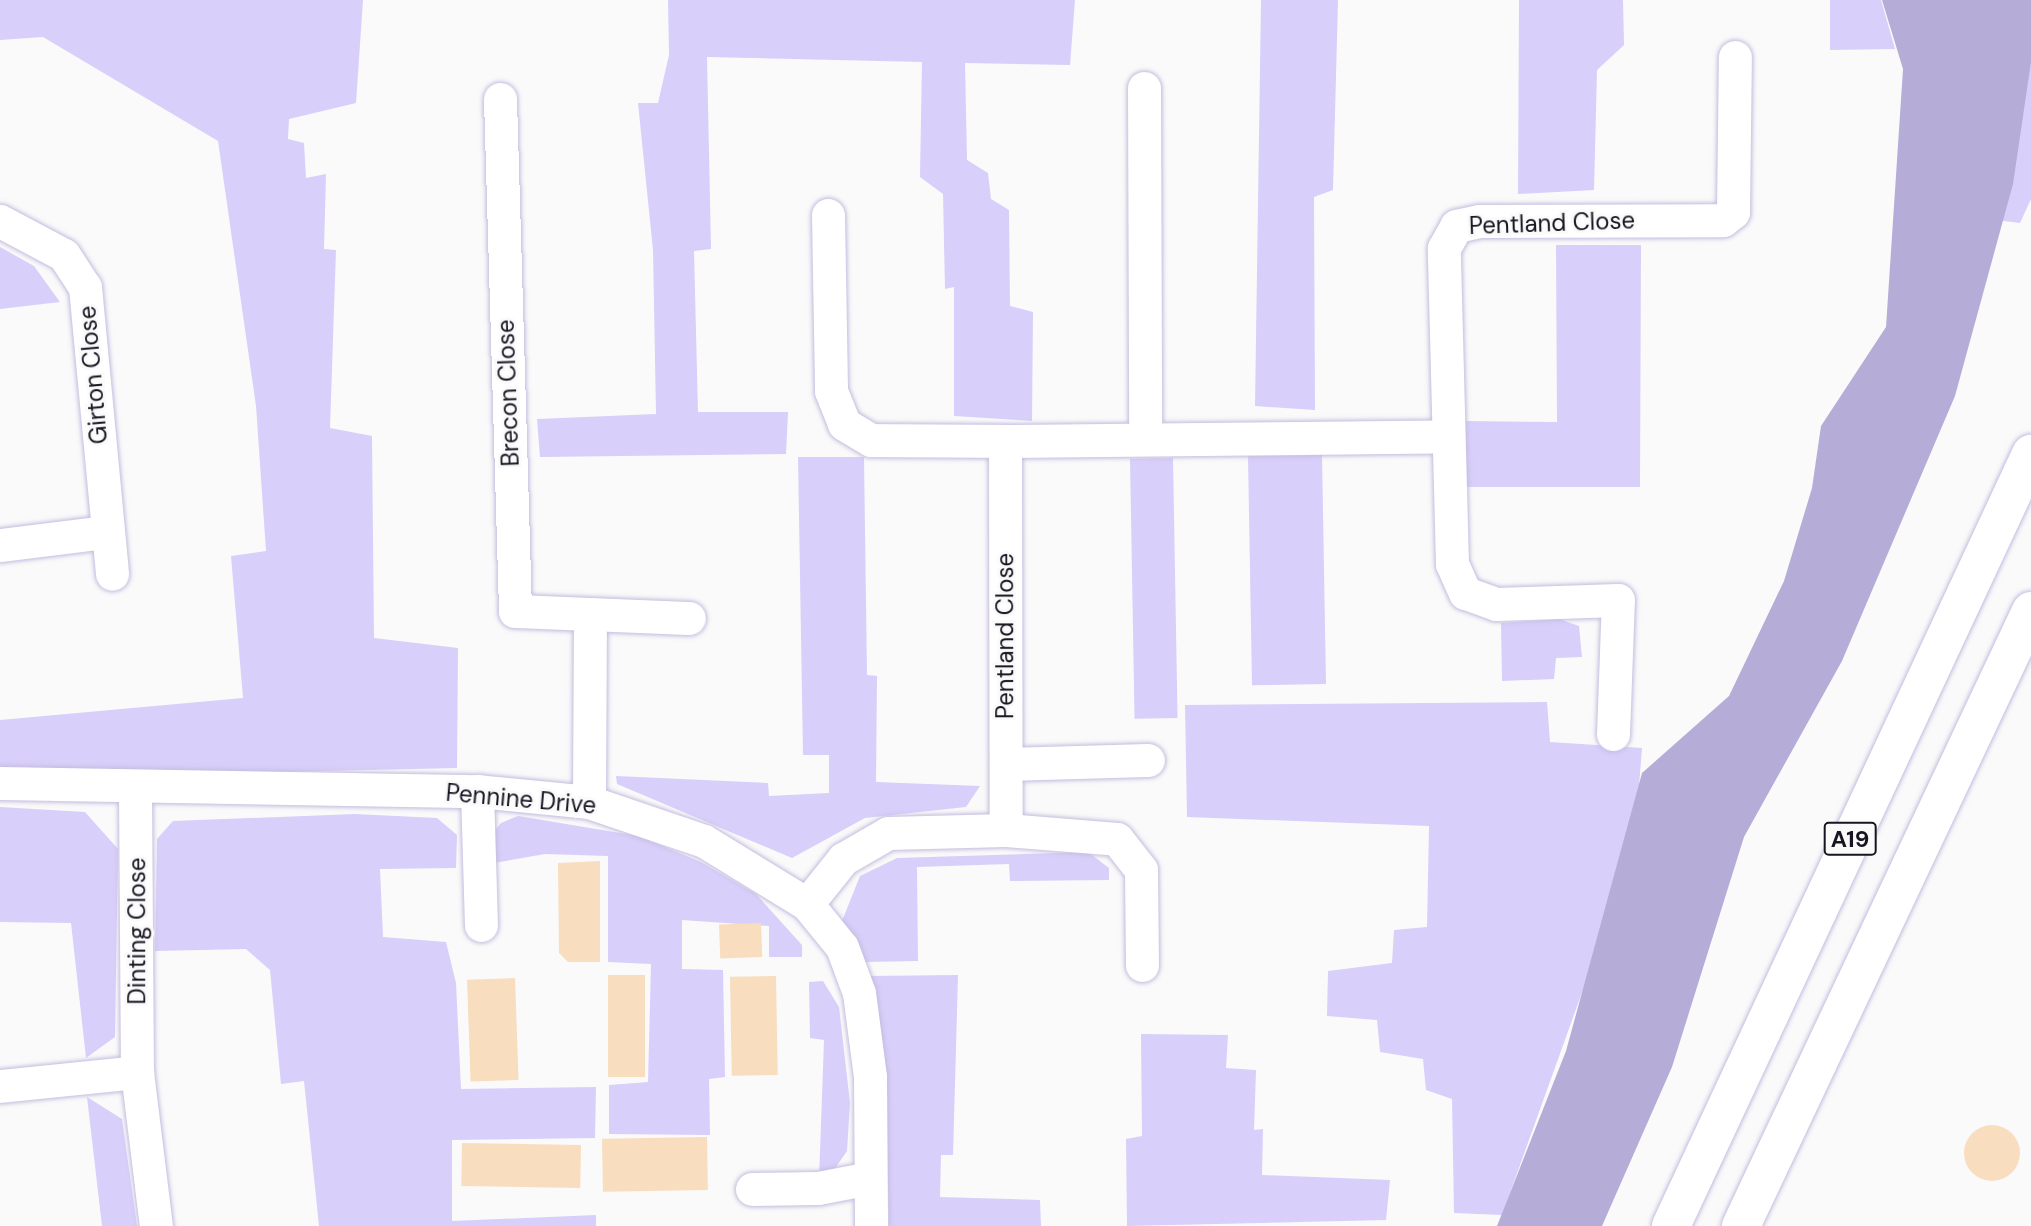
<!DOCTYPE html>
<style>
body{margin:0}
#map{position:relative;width:2031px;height:1226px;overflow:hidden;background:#fafafa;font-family:"DM Sans",sans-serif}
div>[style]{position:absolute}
.green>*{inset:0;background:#d8cffa;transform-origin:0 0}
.forest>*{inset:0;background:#b5acd8}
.building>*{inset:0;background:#f8ddbf;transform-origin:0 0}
.round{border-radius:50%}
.roads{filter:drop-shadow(0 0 2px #c4bcdf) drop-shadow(0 0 2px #c4bcdf)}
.minor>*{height:33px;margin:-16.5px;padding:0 16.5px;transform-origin:16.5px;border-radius:16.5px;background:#fff}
.highway>*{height:38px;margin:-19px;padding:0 19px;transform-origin:19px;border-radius:19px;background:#fff}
span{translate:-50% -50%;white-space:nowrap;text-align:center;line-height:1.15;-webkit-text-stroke:6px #fafafa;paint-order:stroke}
.shield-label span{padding:2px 5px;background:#fafafa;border:2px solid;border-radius:5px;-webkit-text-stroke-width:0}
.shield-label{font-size:23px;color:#181521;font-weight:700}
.street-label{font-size:24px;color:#181521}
</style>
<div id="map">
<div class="green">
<i style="clip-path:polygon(0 0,363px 0,356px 103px,289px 119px,288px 139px,304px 143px,306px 178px,326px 174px,324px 249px,336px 250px,330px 428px,372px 436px,374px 638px,458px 648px,457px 768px,53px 777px,0 770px,0 720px,243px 698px,231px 556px,266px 551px,256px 406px,218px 141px,43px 37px,0 40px)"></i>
<i style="clip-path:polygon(668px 0,1075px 0,1070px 65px,965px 63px,967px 160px,988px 173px,991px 199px,1009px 210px,1010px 306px,1033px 312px,1032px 421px,954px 416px,954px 287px,945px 289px,943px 194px,920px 177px,922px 62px,707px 57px,711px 249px,694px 251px,698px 412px,788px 412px,786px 454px,540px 457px,537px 419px,656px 414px,653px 250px,638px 103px,658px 103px,669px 55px)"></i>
<i style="clip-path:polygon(1261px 0,1338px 0,1333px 190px,1314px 197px,1315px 410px,1255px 406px)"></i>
<i style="clip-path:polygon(1519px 0,1623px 0,1624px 45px,1597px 70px,1594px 190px,1518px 194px)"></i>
<i style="clip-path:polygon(1830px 0,1881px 0,1895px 49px,1830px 50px)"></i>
<i style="clip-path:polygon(2031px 56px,2031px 199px,2020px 223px,1996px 220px)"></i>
<i style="clip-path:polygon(1556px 245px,1641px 245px,1640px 487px,1465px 487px,1466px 421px,1557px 422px)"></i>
<i style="clip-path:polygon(0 247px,34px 266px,60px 302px,0 309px)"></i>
<i style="left:1322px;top:455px;width:229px;height:74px;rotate:89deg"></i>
<i style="clip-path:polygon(798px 457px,864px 457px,867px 675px,877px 676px,876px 782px,980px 786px,966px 807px,865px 818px,792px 858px,617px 784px,616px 776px,768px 783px,769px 796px,829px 793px,829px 755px,803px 755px)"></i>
<i style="left:1173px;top:458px;width:260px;height:43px;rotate:89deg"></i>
<i style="clip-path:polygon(1559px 619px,1579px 626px,1582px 657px,1556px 658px,1554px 679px,1502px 681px,1501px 623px)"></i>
<i style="clip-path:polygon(1547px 702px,1550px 742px,1642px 748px,1639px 786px,1589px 973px,1502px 1215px,1454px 1213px,1452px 1099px,1426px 1090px,1423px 1059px,1380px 1052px,1377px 1020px,1327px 1016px,1328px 971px,1392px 963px,1394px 930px,1427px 927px,1429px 826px,1187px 817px,1185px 705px)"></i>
<i style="clip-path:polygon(0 807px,85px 812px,118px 849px,115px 1037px,86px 1058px,71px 923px,0 922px)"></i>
<i style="clip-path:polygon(355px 814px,437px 818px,457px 835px,456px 868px,380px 869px,383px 937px,446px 942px,456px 983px,461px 1089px,596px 1087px,595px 1138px,452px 1140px,452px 1221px,596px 1215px,596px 1226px,319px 1226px,304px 1081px,281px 1084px,270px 970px,246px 949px,155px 951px,157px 839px,173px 821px)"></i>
<i style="clip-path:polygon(518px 816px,638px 836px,701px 862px,756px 894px,802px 945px,802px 957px,769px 957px,769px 926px,682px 920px,682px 969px,723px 970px,725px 1077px,709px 1079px,710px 1135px,609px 1134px,609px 1085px,648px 1082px,651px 964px,608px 962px,608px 856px,545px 854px,488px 864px,487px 840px,501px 823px)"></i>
<i style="clip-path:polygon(1088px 852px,1109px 868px,1109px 880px,1010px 881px,1009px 864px,917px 867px,918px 961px,864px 962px,842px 921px,860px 876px,897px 858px)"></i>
<i style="clip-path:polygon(958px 975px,953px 1155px,941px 1155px,940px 1197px,1040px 1200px,1041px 1226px,889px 1226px,886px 1089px,868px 976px)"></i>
<i style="clip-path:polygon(823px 981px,839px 1007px,850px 1103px,847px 1151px,830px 1176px,819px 1180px,824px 1040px,810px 1038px,809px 982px)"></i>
<i style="clip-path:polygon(1141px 1034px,1228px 1035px,1226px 1068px,1256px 1070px,1254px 1130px,1263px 1129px,1262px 1175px,1390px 1180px,1386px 1220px,1127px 1226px,1126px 1139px,1142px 1136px)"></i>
<i style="clip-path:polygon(87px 1097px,122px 1119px,137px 1226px,102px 1226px)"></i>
</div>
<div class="forest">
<i style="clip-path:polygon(1882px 0,2031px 0,2031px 62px,2013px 184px,1955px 396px,1842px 661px,1744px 837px,1672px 1067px,1602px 1226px,1497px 1226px,1566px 1051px,1642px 773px,1729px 696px,1784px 581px,1812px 488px,1821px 426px,1886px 327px,1903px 69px)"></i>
</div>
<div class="building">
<i style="clip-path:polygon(600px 861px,600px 962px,568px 962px,559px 953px,558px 863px)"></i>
<i style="left:761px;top:923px;width:34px;height:42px;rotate:88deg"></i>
<i style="left:645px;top:975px;width:102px;height:37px;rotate:90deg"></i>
<i style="left:776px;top:976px;width:99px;height:46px;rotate:89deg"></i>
<i style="left:515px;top:978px;width:102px;height:48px;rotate:88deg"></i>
<i class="round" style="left:1964px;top:1125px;width:56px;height:56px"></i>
<i style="left:707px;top:1137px;width:53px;height:105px;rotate:89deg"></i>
<i style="left:581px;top:1145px;width:43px;height:119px;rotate:91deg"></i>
</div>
<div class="roads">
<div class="minor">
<i style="left:1144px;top:88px;width:348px;rotate:89.8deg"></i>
<i style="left:500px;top:99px;width:512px;rotate:88.32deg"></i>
<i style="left:515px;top:611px;width:174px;rotate:2.3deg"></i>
<i style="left:828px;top:215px;width:176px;rotate:89deg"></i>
<i style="left:831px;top:391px;width:35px;rotate:68deg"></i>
<i style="left:844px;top:424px;width:31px;rotate:31deg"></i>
<i style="left:871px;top:440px;width:134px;rotate:0.4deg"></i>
<i style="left:1005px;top:441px;width:389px;rotate:89.9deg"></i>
<i style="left:0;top:221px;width:72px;rotate:28deg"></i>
<i style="left:64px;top:255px;width:38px;rotate:57deg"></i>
<i style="left:85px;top:287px;width:288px;rotate:84.6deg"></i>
<i style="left:1005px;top:441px;width:441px;rotate:-0.6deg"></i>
<i style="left:0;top:545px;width:107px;rotate:-7deg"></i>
<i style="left:1613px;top:734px;width:134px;rotate:-87.9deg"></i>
<i style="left:1618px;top:600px;width:122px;rotate:178.1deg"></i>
<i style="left:1496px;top:604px;width:33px;rotate:-160deg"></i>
<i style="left:1465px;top:593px;width:32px;rotate:-114deg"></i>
<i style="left:1452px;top:564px;width:316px;rotate:-91.5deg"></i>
<i style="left:1444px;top:248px;width:25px;rotate:-61deg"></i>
<i style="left:1456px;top:226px;width:24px;rotate:-12deg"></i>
<i style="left:1479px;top:221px;width:244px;rotate:-0.2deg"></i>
<i style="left:1723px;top:220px;width:13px;rotate:-39deg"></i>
<i style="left:1733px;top:212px;width:155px;rotate:-89.3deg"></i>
<i style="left:1006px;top:764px;width:142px;rotate:-1.6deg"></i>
<i style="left:0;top:783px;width:477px;rotate:1deg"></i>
<i style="left:477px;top:791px;width:113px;rotate:5.6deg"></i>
<i style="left:589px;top:802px;width:121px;rotate:18.7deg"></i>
<i style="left:704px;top:841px;width:121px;rotate:31.5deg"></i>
<i style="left:807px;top:904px;width:55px;rotate:50.9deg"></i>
<i style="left:842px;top:947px;width:49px;rotate:69.7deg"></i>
<i style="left:859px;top:993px;width:85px;rotate:82.5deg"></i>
<i style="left:870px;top:1077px;width:149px;rotate:89.6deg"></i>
<i style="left:135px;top:790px;width:282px;rotate:89.6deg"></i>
<i style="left:137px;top:1072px;width:155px;rotate:83deg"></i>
<i style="left:477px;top:791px;width:134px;rotate:88.3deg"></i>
<i style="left:589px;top:802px;width:188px;rotate:-89.7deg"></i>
<i style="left:807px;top:904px;width:58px;rotate:-51.3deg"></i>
<i style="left:843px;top:859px;width:52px;rotate:-30deg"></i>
<i style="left:888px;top:833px;width:118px;rotate:-1.5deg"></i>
<i style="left:1006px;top:830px;width:111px;rotate:4.6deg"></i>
<i style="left:1117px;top:839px;width:39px;rotate:52deg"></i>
<i style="left:1141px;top:870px;width:95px;rotate:89.4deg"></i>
<i style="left:0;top:1086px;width:138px;rotate:-5.8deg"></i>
<i style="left:752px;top:1189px;width:66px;rotate:-0.9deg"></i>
<i style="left:818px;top:1188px;width:53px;rotate:-10.9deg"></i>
</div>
<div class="highway">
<i style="left:1671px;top:1226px;width:852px;rotate:-65deg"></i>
<i style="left:1741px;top:1226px;width:680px;rotate:-64.75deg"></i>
</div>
</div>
<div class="shield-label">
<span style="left:1850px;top:839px">A19</span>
</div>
<div class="street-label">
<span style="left:1552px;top:223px;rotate:-2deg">Pentland Close</span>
<span style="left:93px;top:375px;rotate:-95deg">Girton Close</span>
<span style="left:508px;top:393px;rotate:-92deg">Brecon Close</span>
<span style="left:1005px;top:636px;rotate:-90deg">Pentland Close</span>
<span style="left:521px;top:799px;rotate:5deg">Pennine Drive</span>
<span style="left:137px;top:931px;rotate:-90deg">Dinting Close</span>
</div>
</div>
